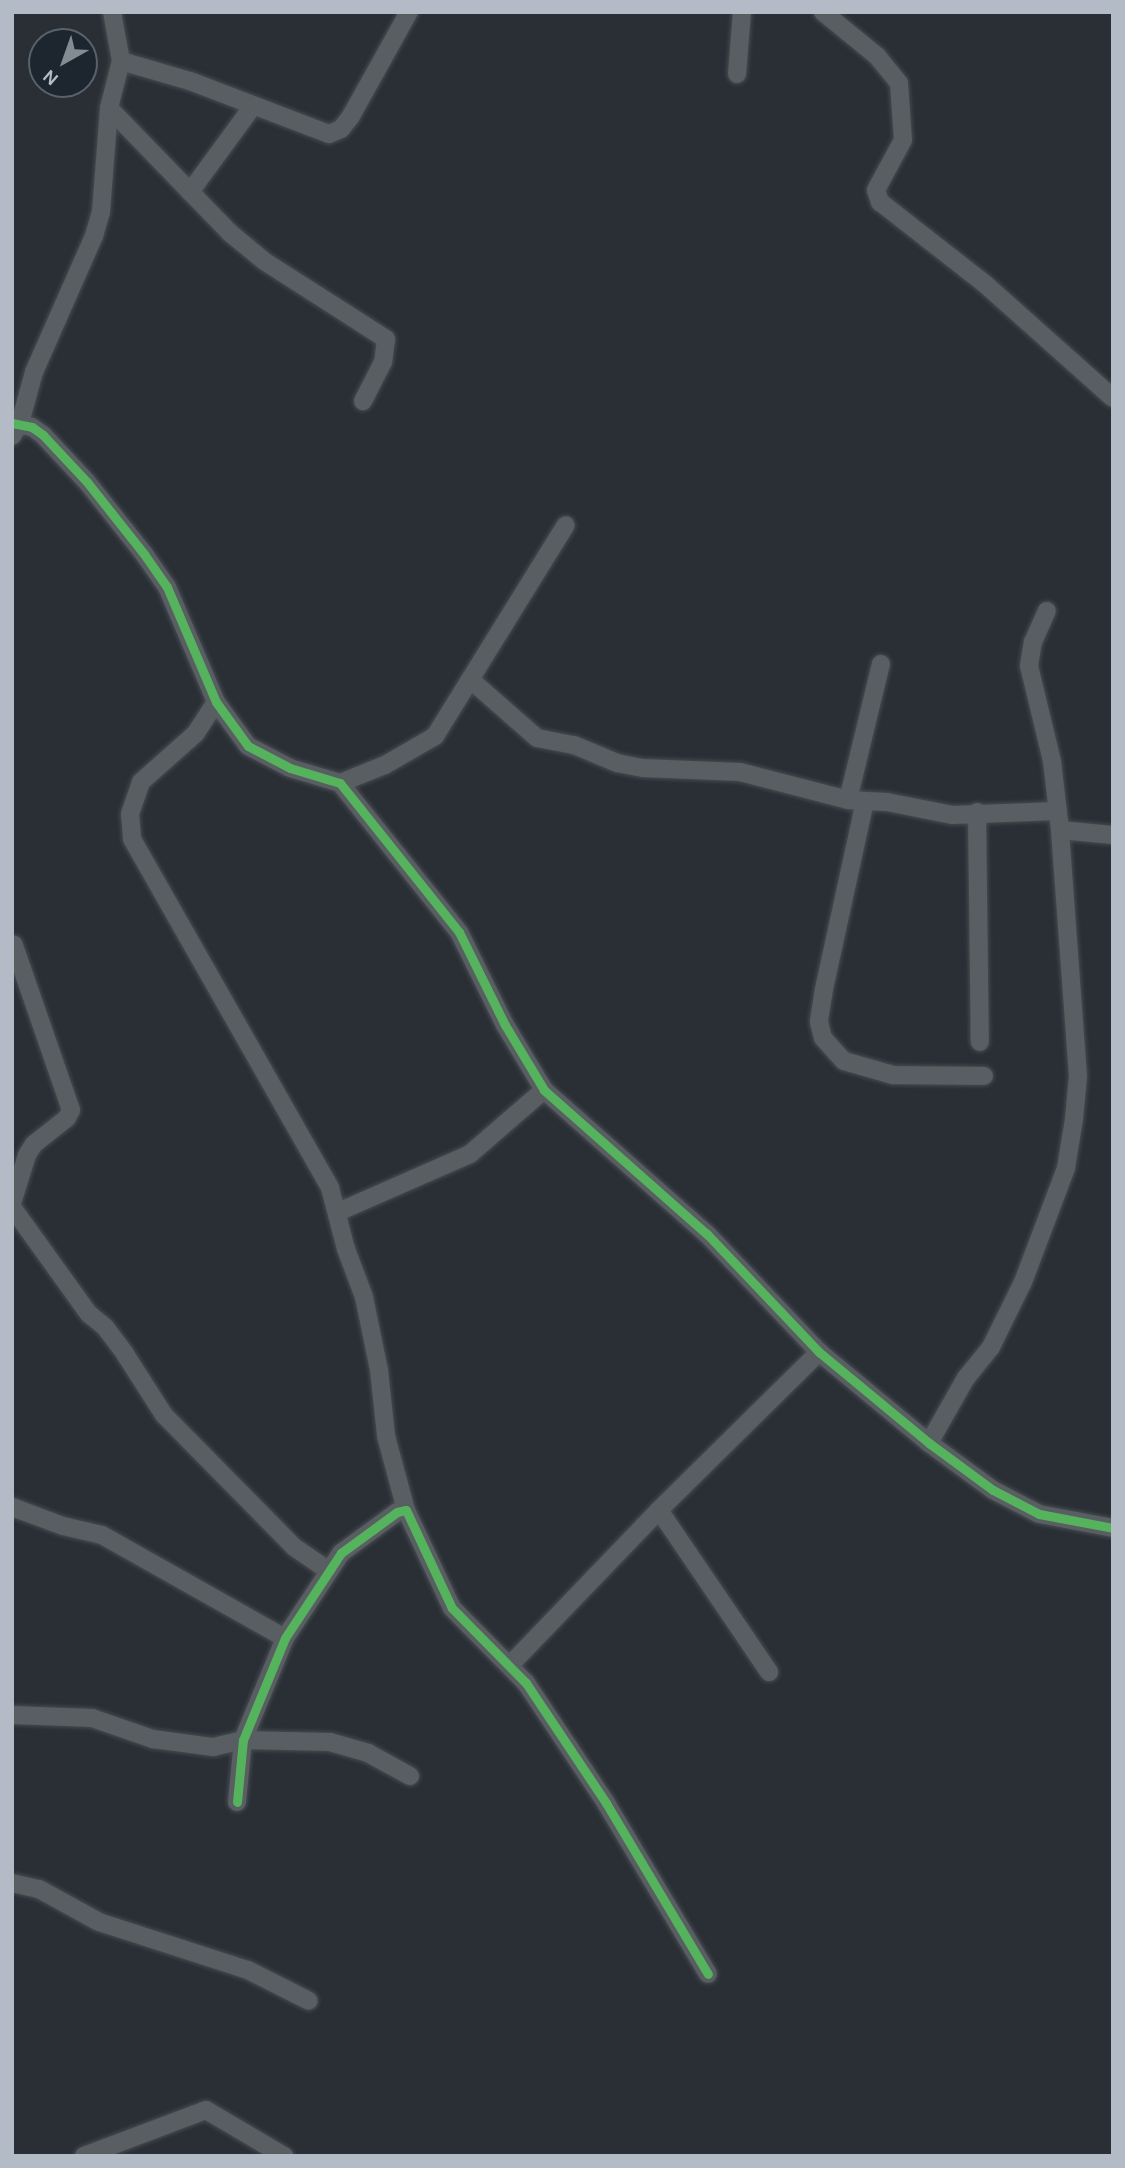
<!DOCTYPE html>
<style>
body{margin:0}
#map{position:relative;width:1125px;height:2168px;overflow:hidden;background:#292f35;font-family:Karla,sans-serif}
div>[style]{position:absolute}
.roads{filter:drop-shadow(0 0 2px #474b50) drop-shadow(0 0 2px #474b50)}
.street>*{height:18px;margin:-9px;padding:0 9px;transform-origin:9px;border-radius:9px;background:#595e63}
.cycleway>*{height:9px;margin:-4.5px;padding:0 4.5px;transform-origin:4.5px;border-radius:4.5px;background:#56b35d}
span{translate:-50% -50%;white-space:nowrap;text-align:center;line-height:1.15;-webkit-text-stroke:5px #1d262f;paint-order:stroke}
.frame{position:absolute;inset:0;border:14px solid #b3bcc6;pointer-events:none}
.north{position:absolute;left:28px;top:28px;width:70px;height:70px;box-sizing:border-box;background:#1d262f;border:2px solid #59626b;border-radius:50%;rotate:220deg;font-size:19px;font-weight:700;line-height:28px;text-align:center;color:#b3bcc6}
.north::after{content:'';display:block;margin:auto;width:24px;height:32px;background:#838b93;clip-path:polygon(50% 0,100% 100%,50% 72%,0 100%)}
</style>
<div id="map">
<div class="roads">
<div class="street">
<i style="left:823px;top:12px;width:70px;rotate:39.2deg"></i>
<i style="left:877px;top:56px;width:35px;rotate:51deg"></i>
<i style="left:899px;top:83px;width:57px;rotate:86deg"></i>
<i style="left:903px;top:140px;width:57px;rotate:118.4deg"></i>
<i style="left:876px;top:190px;width:13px;rotate:72deg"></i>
<i style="left:880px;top:202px;width:133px;rotate:38deg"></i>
<i style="left:985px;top:284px;width:171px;rotate:41.7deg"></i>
<i style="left:121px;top:61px;width:72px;rotate:16.2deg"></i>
<i style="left:190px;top:81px;width:149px;rotate:20.9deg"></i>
<i style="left:329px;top:134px;width:13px;rotate:-23deg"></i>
<i style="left:341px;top:129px;width:16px;rotate:-52deg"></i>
<i style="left:351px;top:116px;width:119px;rotate:-60.9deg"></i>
<i style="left:737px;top:74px;width:62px;rotate:-85.4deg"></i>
<i style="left:109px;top:108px;width:173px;rotate:45.9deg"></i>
<i style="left:229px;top:232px;width:45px;rotate:39.6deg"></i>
<i style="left:264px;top:261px;width:145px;rotate:32.6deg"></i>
<i style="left:386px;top:339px;width:23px;rotate:97deg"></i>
<i style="left:383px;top:362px;width:44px;rotate:117.1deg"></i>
<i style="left:190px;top:192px;width:107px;rotate:-53.8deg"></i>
<i style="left:12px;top:423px;width:20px;rotate:11deg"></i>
<i style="left:32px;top:427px;width:14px;rotate:36deg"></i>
<i style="left:43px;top:435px;width:64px;rotate:46.9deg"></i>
<i style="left:87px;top:482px;width:92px;rotate:51.6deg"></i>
<i style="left:144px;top:554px;width:40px;rotate:55.1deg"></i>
<i style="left:167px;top:587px;width:125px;rotate:66.9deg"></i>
<i style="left:216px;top:702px;width:54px;rotate:54deg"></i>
<i style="left:248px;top:746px;width:47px;rotate:27.6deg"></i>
<i style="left:290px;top:768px;width:52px;rotate:16.7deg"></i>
<i style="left:340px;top:783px;width:191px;rotate:51.4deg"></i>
<i style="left:459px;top:932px;width:104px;rotate:63.7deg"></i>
<i style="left:505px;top:1025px;width:76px;rotate:59deg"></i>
<i style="left:544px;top:1090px;width:217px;rotate:41.5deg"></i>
<i style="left:707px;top:1234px;width:163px;rotate:46.5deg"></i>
<i style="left:819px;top:1352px;width:143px;rotate:39.6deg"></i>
<i style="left:929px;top:1443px;width:79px;rotate:36.3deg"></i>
<i style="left:993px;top:1490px;width:52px;rotate:27.6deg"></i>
<i style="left:1039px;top:1514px;width:75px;rotate:10.7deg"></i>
<i style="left:12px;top:436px;width:15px;rotate:-58deg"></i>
<i style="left:20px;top:423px;width:53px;rotate:-74.6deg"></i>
<i style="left:34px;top:372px;width:149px;rotate:-66.2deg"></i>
<i style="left:94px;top:236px;width:25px;rotate:-74deg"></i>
<i style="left:101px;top:212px;width:104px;rotate:-85.6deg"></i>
<i style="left:109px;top:108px;width:49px;rotate:-75.7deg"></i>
<i style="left:121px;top:61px;width:50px;rotate:-100.4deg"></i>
<i style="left:472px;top:681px;width:86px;rotate:41.2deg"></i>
<i style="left:537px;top:738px;width:38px;rotate:11deg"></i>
<i style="left:574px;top:745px;width:47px;rotate:22.7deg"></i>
<i style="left:617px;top:763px;width:26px;rotate:11deg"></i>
<i style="left:643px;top:768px;width:97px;rotate:2.4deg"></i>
<i style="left:740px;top:772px;width:112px;rotate:14.5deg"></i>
<i style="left:848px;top:800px;width:39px;rotate:3deg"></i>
<i style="left:887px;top:802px;width:66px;rotate:11.3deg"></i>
<i style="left:952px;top:815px;width:106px;rotate:-2.2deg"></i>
<i style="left:216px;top:702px;width:38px;rotate:123deg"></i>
<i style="left:195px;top:734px;width:72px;rotate:138.4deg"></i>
<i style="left:141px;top:782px;width:34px;rotate:109deg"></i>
<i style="left:130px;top:814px;width:25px;rotate:85deg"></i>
<i style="left:132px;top:839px;width:401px;rotate:60.4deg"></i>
<i style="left:330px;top:1188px;width:63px;rotate:75.3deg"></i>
<i style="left:346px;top:1249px;width:51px;rotate:69.4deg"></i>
<i style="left:364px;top:1297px;width:75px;rotate:78.4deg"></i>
<i style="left:379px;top:1370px;width:66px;rotate:83.9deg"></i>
<i style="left:386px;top:1436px;width:77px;rotate:74.9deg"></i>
<i style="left:340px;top:783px;width:48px;rotate:-21.8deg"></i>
<i style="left:385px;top:765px;width:58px;rotate:-30.1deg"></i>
<i style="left:435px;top:736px;width:248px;rotate:-58.2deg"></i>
<i style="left:848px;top:800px;width:140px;rotate:-76.4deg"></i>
<i style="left:865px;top:801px;width:192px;rotate:102.3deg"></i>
<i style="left:824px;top:989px;width:33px;rotate:99deg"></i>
<i style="left:819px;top:1022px;width:16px;rotate:76deg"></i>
<i style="left:823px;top:1038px;width:31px;rotate:48deg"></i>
<i style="left:844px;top:1061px;width:51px;rotate:15.9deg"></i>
<i style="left:893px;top:1075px;width:91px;rotate:0.6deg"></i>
<i style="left:977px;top:812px;width:230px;rotate:89.3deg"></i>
<i style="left:1060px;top:830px;width:53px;rotate:5.4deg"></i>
<i style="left:12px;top:1203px;width:50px;rotate:-72.6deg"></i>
<i style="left:27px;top:1155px;width:13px;rotate:-58deg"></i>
<i style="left:34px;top:1144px;width:42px;rotate:-38.2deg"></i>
<i style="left:67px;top:1118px;width:9px;rotate:-63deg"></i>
<i style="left:71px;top:1110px;width:175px;rotate:-109.1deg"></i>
<i style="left:12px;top:1207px;width:132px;rotate:54.3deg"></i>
<i style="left:89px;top:1314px;width:21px;rotate:39deg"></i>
<i style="left:105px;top:1327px;width:34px;rotate:53deg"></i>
<i style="left:125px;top:1354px;width:72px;rotate:57.4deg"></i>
<i style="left:164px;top:1415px;width:185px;rotate:45.4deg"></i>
<i style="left:294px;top:1547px;width:42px;rotate:34.4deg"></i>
<i style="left:338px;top:1212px;width:144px;rotate:-23.7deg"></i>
<i style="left:470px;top:1154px;width:98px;rotate:-40.9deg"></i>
<i style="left:929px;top:1443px;width:75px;rotate:-60.4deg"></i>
<i style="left:966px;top:1378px;width:40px;rotate:-51deg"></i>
<i style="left:991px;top:1347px;width:72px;rotate:-63.8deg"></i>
<i style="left:1023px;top:1282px;width:122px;rotate:-69.3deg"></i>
<i style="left:1066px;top:1168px;width:50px;rotate:-80.7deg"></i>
<i style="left:1074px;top:1119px;width:43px;rotate:-84.7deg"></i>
<i style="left:1078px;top:1076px;width:247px;rotate:-94.2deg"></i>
<i style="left:1060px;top:830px;width:69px;rotate:-96.6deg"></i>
<i style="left:1052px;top:761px;width:98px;rotate:-103.6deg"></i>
<i style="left:1029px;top:666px;width:24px;rotate:-81deg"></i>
<i style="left:1033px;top:642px;width:34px;rotate:-66deg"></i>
<i style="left:12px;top:1507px;width:54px;rotate:20.4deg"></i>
<i style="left:63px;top:1526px;width:40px;rotate:13deg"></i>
<i style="left:102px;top:1535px;width:210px;rotate:29.4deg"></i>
<i style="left:659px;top:1510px;width:196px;rotate:55.8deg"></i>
<i style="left:510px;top:1665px;width:215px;rotate:-46.1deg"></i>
<i style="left:659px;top:1510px;width:225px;rotate:-44.6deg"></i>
<i style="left:12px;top:1715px;width:80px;rotate:2.1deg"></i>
<i style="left:92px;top:1718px;width:65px;rotate:19deg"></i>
<i style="left:153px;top:1739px;width:61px;rotate:7.6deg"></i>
<i style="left:213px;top:1747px;width:31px;rotate:-13deg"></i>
<i style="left:243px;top:1740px;width:87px;rotate:1.3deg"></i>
<i style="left:330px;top:1742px;width:40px;rotate:16deg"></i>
<i style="left:368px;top:1753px;width:48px;rotate:28.7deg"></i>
<i style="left:237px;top:1802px;width:62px;rotate:-84.5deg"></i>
<i style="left:243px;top:1740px;width:110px;rotate:-67.6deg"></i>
<i style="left:285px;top:1638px;width:102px;rotate:-56.6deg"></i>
<i style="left:341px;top:1553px;width:69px;rotate:-36.2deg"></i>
<i style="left:397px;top:1512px;width:9px;rotate:-13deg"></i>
<i style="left:406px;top:1510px;width:108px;rotate:64.9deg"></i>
<i style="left:452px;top:1608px;width:105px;rotate:45.4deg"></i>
<i style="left:526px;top:1683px;width:144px;rotate:56.3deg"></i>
<i style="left:606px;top:1803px;width:199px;rotate:59.2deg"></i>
<i style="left:12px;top:1883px;width:28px;rotate:13deg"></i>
<i style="left:39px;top:1889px;width:68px;rotate:28.8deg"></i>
<i style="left:99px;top:1922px;width:157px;rotate:17.9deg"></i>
<i style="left:248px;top:1970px;width:68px;rotate:26.9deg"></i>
<i style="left:84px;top:2156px;width:130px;rotate:-20.7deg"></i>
<i style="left:206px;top:2110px;width:91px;rotate:30.5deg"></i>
</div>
</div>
<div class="cycleway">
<i style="left:12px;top:423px;width:20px;rotate:11deg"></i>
<i style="left:32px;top:427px;width:14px;rotate:36deg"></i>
<i style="left:43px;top:435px;width:64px;rotate:46.9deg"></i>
<i style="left:87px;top:482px;width:92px;rotate:51.6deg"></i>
<i style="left:144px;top:554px;width:40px;rotate:55.1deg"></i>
<i style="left:167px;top:587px;width:125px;rotate:66.9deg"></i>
<i style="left:216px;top:702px;width:54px;rotate:54deg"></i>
<i style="left:248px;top:746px;width:47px;rotate:27.6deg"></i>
<i style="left:290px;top:768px;width:52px;rotate:16.7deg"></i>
<i style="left:340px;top:783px;width:191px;rotate:51.4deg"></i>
<i style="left:459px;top:932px;width:104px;rotate:63.7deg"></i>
<i style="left:505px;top:1025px;width:76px;rotate:59deg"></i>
<i style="left:544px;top:1090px;width:217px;rotate:41.5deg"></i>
<i style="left:707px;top:1234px;width:163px;rotate:46.5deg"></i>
<i style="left:819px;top:1352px;width:143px;rotate:39.6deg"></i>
<i style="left:929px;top:1443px;width:79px;rotate:36.3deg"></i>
<i style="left:993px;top:1490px;width:52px;rotate:27.6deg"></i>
<i style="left:1039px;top:1514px;width:75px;rotate:10.7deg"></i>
<i style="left:237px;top:1802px;width:62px;rotate:-84.5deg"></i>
<i style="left:243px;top:1740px;width:110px;rotate:-67.6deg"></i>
<i style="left:285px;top:1638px;width:102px;rotate:-56.6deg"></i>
<i style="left:341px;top:1553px;width:69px;rotate:-36.2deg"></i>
<i style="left:397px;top:1512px;width:9px;rotate:-13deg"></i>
<i style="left:406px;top:1510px;width:108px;rotate:64.9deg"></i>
<i style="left:452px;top:1608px;width:105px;rotate:45.4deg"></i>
<i style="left:526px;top:1683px;width:144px;rotate:56.3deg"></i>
<i style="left:606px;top:1803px;width:199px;rotate:59.2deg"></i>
</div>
<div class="frame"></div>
<div class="north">N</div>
</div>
